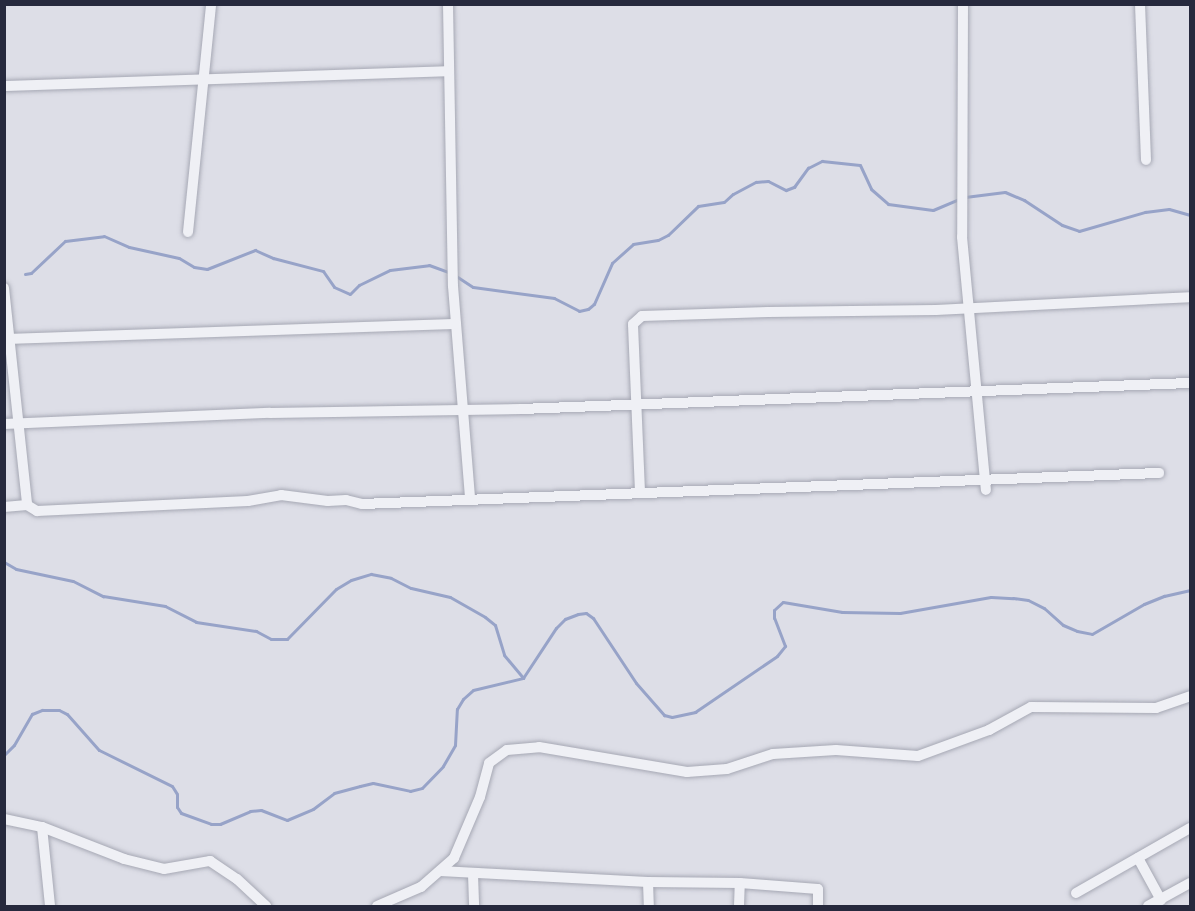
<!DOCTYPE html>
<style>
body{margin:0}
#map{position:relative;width:1195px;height:911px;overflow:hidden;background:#dddee7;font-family:"Work Sans",sans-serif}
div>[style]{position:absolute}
.stream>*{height:3px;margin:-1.5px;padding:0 1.5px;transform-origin:1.5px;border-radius:1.5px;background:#97a3c8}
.roads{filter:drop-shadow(0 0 2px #a6a8b4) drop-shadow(0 0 2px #a6a8b4)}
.minor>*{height:10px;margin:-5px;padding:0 5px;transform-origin:5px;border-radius:5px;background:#eff0f5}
span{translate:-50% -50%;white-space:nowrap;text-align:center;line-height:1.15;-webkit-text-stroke:4.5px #ecedf5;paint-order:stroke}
.frame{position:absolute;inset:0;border:6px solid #26293d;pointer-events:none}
</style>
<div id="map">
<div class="stream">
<i style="left:965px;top:197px;width:40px;rotate:-7.1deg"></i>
<i style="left:1005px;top:192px;width:21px;rotate:23deg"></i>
<i style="left:1024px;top:200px;width:45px;rotate:33.3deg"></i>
<i style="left:1062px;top:225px;width:18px;rotate:19deg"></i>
<i style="left:1079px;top:231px;width:69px;rotate:-16.1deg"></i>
<i style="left:1145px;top:212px;width:24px;rotate:-7deg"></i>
<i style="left:1169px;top:209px;width:22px;rotate:16deg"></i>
<i style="left:25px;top:274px;width:6px;rotate:-9deg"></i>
<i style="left:31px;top:273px;width:47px;rotate:-43.3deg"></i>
<i style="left:65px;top:241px;width:39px;rotate:-7deg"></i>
<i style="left:104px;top:236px;width:27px;rotate:24deg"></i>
<i style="left:129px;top:247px;width:51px;rotate:12.4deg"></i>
<i style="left:179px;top:258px;width:17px;rotate:31deg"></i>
<i style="left:194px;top:267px;width:13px;rotate:9deg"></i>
<i style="left:207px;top:269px;width:52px;rotate:-21.6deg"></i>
<i style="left:255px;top:250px;width:20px;rotate:24deg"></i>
<i style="left:273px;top:258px;width:52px;rotate:14.6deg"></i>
<i style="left:323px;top:271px;width:19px;rotate:55deg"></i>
<i style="left:334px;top:287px;width:17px;rotate:24deg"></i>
<i style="left:350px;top:294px;width:13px;rotate:-45deg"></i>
<i style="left:359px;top:285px;width:34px;rotate:-26deg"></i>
<i style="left:390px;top:270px;width:39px;rotate:-7deg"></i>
<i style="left:429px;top:265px;width:23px;rotate:20deg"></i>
<i style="left:456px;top:276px;width:20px;rotate:33deg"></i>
<i style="left:473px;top:287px;width:82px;rotate:7.7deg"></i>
<i style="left:554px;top:298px;width:28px;rotate:27deg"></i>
<i style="left:579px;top:311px;width:9px;rotate:-13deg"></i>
<i style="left:588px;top:309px;width:8px;rotate:-40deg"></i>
<i style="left:594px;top:304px;width:45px;rotate:-66.3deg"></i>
<i style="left:612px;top:263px;width:28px;rotate:-42deg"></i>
<i style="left:633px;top:244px;width:25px;rotate:-9deg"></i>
<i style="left:658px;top:240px;width:11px;rotate:-27deg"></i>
<i style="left:668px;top:235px;width:42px;rotate:-44deg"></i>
<i style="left:698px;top:206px;width:26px;rotate:-9deg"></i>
<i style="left:724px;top:202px;width:12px;rotate:-42deg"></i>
<i style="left:733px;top:194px;width:26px;rotate:-28deg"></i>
<i style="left:756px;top:182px;width:12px;rotate:-5deg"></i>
<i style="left:768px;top:181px;width:20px;rotate:27deg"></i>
<i style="left:786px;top:190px;width:9px;rotate:-21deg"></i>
<i style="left:794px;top:187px;width:24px;rotate:-54deg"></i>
<i style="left:808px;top:168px;width:16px;rotate:-27deg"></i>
<i style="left:822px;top:161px;width:38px;rotate:6deg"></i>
<i style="left:860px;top:165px;width:26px;rotate:65deg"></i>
<i style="left:871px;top:189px;width:23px;rotate:41deg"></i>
<i style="left:888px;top:204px;width:45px;rotate:7.6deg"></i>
<i style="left:933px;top:210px;width:28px;rotate:-23deg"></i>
<i style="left:4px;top:562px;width:14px;rotate:30deg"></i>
<i style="left:16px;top:569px;width:58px;rotate:11.9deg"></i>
<i style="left:73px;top:581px;width:34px;rotate:27deg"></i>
<i style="left:103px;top:596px;width:63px;rotate:9.2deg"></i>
<i style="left:165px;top:606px;width:35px;rotate:27deg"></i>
<i style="left:196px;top:622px;width:61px;rotate:8.5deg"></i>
<i style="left:256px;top:631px;width:17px;rotate:28deg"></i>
<i style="left:271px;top:639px;width:16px"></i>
<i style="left:287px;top:639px;width:70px;rotate:-45.6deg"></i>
<i style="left:336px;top:589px;width:17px;rotate:-31deg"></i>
<i style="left:351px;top:580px;width:21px;rotate:-17deg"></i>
<i style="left:371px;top:574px;width:20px;rotate:11deg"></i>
<i style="left:391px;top:578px;width:22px;rotate:27deg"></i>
<i style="left:411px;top:588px;width:40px;rotate:13deg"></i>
<i style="left:450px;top:597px;width:40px;rotate:29.7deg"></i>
<i style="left:485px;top:617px;width:13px;rotate:39deg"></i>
<i style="left:495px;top:625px;width:31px;rotate:73deg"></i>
<i style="left:504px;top:655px;width:30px;rotate:50deg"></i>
<i style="left:4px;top:755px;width:14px;rotate:-45deg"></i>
<i style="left:14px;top:745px;width:36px;rotate:-60deg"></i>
<i style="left:32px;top:714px;width:11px;rotate:-22deg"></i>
<i style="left:42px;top:710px;width:17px"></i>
<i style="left:59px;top:710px;width:9px;rotate:27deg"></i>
<i style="left:67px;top:714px;width:48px;rotate:48.4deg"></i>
<i style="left:99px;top:750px;width:81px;rotate:26.3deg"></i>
<i style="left:172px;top:786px;width:9px;rotate:58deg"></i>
<i style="left:177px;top:794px;width:13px;rotate:90deg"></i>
<i style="left:177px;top:807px;width:7px;rotate:56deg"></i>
<i style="left:181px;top:813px;width:32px;rotate:20deg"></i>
<i style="left:211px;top:824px;width:9px"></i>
<i style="left:220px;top:824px;width:33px;rotate:-23deg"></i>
<i style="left:250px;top:811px;width:11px;rotate:-5deg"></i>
<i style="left:261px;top:810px;width:28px;rotate:21deg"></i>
<i style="left:287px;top:820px;width:28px;rotate:-23deg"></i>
<i style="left:313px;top:809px;width:26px;rotate:-37deg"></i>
<i style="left:334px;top:793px;width:27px;rotate:-15deg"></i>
<i style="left:360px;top:786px;width:13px;rotate:-13deg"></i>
<i style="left:373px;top:783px;width:38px;rotate:12deg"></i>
<i style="left:410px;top:791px;width:12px;rotate:-14deg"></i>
<i style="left:422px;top:788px;width:30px;rotate:-46deg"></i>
<i style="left:443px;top:766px;width:24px;rotate:-60deg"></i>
<i style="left:455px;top:745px;width:36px;rotate:-87deg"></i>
<i style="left:457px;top:709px;width:12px;rotate:-59deg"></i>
<i style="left:463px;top:699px;width:13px;rotate:-42deg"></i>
<i style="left:473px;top:690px;width:51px;rotate:-13.5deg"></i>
<i style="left:523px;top:678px;width:60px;rotate:-56.6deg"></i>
<i style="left:556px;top:628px;width:13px;rotate:-45deg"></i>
<i style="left:565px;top:619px;width:14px;rotate:-21deg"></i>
<i style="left:578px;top:614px;width:8px;rotate:-7deg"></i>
<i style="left:586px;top:613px;width:9px;rotate:36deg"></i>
<i style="left:593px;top:618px;width:78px;rotate:56.5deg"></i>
<i style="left:636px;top:683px;width:43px;rotate:48.8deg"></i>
<i style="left:664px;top:715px;width:8px;rotate:14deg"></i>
<i style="left:672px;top:717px;width:24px;rotate:-12deg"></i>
<i style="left:695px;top:712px;width:99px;rotate:-34.3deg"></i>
<i style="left:777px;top:656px;width:13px;rotate:-51deg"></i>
<i style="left:785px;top:646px;width:30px;rotate:-111deg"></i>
<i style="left:774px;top:618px;width:8px;rotate:-90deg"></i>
<i style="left:774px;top:610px;width:12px;rotate:-42deg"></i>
<i style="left:783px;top:602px;width:60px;rotate:9.6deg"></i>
<i style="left:842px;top:612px;width:58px;rotate:1deg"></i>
<i style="left:900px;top:613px;width:92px;rotate:-10deg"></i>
<i style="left:991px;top:597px;width:22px;rotate:3deg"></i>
<i style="left:1013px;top:598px;width:15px;rotate:8deg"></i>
<i style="left:1028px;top:600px;width:18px;rotate:27deg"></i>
<i style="left:1044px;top:608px;width:25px;rotate:42deg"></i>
<i style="left:1063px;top:625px;width:15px;rotate:23deg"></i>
<i style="left:1077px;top:631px;width:15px;rotate:11deg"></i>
<i style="left:1092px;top:634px;width:60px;rotate:-30deg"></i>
<i style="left:1144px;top:604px;width:22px;rotate:-22deg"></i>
<i style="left:1164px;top:596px;width:27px;rotate:-13deg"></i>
</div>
<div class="roads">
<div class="minor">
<i style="left:448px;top:4px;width:282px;rotate:89deg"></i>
<i style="left:453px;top:286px;width:214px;rotate:85.4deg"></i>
<i style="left:963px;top:4px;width:233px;rotate:90.2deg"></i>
<i style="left:962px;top:237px;width:254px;rotate:84.6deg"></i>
<i style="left:1140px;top:4px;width:156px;rotate:87.8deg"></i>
<i style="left:4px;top:86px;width:445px;rotate:-1.9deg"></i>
<i style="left:188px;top:232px;width:229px;rotate:-84.2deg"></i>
<i style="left:4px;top:288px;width:218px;rotate:83.9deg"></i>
<i style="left:4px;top:339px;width:452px;rotate:-1.9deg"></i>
<i style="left:4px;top:424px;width:266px;rotate:-2.4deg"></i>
<i style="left:270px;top:413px;width:251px;rotate:-0.9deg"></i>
<i style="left:521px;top:409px;width:670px;rotate:-2.23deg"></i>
<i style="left:640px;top:492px;width:168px;rotate:-92.4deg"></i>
<i style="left:633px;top:324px;width:12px;rotate:-42deg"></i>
<i style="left:642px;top:316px;width:126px;rotate:-1.8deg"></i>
<i style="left:768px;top:312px;width:168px;rotate:-0.7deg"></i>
<i style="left:936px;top:310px;width:254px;rotate:-2.9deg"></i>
<i style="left:4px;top:507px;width:23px;rotate:-5deg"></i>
<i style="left:27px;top:505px;width:12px;rotate:31deg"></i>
<i style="left:37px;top:511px;width:211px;rotate:-2.7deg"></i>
<i style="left:248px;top:501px;width:34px;rotate:-10deg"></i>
<i style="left:281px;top:495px;width:47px;rotate:7.3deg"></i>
<i style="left:328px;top:501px;width:18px;rotate:-3deg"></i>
<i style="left:346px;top:500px;width:16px;rotate:14deg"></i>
<i style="left:362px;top:504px;width:798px;rotate:-2.23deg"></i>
<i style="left:4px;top:819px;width:39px;rotate:12deg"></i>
<i style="left:42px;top:827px;width:88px;rotate:21.3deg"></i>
<i style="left:124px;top:859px;width:41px;rotate:14deg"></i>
<i style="left:164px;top:869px;width:47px;rotate:-9.9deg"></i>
<i style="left:210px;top:861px;width:32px;rotate:34deg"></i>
<i style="left:237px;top:879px;width:40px;rotate:43deg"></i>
<i style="left:42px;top:827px;width:79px;rotate:84.2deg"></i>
<i style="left:1138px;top:858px;width:48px;rotate:61.3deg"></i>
<i style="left:440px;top:871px;width:208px;rotate:3deg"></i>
<i style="left:648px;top:882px;width:92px;rotate:0.6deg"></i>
<i style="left:740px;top:883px;width:78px;rotate:4.4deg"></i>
<i style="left:818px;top:889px;width:17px;rotate:90deg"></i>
<i style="left:473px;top:874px;width:32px;rotate:88deg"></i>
<i style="left:648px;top:882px;width:24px;rotate:88deg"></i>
<i style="left:1076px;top:893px;width:131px;rotate:-29.7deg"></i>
<i style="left:377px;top:906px;width:48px;rotate:-23.4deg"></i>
<i style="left:421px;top:887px;width:44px;rotate:-41.3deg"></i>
<i style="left:454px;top:858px;width:66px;rotate:-66.9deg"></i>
<i style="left:480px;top:797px;width:35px;rotate:-75deg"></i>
<i style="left:489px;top:763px;width:22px;rotate:-36deg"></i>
<i style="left:507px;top:750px;width:32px;rotate:-5deg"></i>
<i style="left:539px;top:747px;width:150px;rotate:9.6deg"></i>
<i style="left:687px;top:772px;width:40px;rotate:-4.3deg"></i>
<i style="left:727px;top:769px;width:48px;rotate:-18.1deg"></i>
<i style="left:773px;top:754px;width:63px;rotate:-3.6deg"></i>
<i style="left:836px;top:750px;width:82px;rotate:4.2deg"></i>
<i style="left:918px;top:756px;width:76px;rotate:-20.1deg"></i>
<i style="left:989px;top:730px;width:48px;rotate:-28.7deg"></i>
<i style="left:1031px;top:707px;width:125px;rotate:0.5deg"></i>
<i style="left:1156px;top:708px;width:36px;rotate:-19deg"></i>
<i style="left:739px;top:906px;width:23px;rotate:-88deg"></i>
<i style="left:1148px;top:906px;width:48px;rotate:-28.7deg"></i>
</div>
</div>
<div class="frame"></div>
</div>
